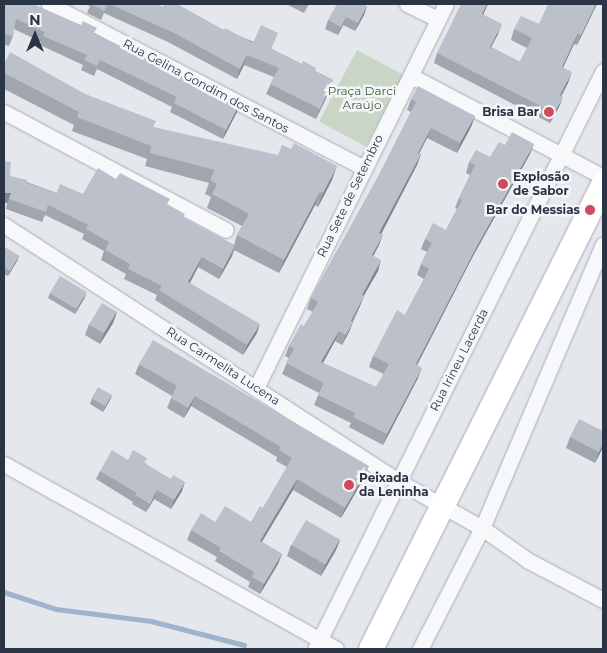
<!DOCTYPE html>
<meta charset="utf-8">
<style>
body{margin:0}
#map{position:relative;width:607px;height:653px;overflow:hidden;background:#e4e7ec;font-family:Montserrat,sans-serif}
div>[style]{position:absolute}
.green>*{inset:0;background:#c9d6c5;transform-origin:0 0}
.stream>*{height:5px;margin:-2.5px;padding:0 2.5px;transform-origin:2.5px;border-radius:2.5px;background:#9fb4cc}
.roads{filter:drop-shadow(0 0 1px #a9aeb7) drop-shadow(0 0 1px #a9aeb7)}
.minor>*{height:15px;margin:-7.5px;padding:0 7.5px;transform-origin:7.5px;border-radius:7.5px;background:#f7f8fa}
.primary>*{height:24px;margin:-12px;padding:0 12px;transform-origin:12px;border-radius:12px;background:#fff}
.wall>*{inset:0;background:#a1a5ae}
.shaded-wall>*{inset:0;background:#83868d}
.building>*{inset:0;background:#bbc0ca;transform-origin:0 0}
.dots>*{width:14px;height:14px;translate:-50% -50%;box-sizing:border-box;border:2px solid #f4f6f9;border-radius:50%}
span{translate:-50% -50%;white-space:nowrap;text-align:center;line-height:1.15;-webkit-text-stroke:5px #f4f6f9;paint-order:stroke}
.street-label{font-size:12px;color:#2b3445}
.park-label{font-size:12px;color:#3f6138}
.poi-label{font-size:12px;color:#2b3445;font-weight:700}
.right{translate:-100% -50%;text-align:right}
.left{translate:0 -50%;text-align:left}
.frame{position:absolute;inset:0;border:5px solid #2b3445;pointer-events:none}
.north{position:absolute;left:10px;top:10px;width:50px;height:50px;-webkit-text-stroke:4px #f4f6f9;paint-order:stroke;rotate:0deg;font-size:14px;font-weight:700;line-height:20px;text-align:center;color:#2b3445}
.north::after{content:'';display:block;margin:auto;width:18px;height:22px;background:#2b3445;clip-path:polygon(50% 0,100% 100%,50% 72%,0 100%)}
</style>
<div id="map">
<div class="green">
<i style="left:357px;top:50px;width:53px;height:81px;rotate:28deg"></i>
</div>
<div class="stream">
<i style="left:4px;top:592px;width:55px;rotate:18.1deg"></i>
<i style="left:56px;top:609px;width:96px;rotate:7.2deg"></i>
<i style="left:151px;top:621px;width:96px;rotate:14.5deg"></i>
</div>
<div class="roads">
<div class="minor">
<i style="left:49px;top:4px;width:355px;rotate:27.5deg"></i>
<i style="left:407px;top:4px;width:34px;rotate:26deg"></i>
<i style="left:411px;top:76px;width:217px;rotate:27.7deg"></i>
<i style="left:4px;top:112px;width:251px;rotate:28deg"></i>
<i style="left:4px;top:225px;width:470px;rotate:33deg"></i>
<i style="left:398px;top:481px;width:96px;rotate:29.2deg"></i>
<i style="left:482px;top:528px;width:57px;rotate:35.1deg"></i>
<i style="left:529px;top:561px;width:84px;rotate:27.8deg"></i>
<i style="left:256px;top:388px;width:428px;rotate:-63.7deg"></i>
<i style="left:4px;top:464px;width:380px;rotate:29.1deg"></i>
<i style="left:315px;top:649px;width:646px;rotate:-63.51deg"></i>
<i style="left:420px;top:649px;width:136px;rotate:-62.9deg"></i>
<i style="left:482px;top:528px;width:308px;rotate:-66.9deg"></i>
</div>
<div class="primary">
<i style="left:371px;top:649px;width:519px;rotate:-63.43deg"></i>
</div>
</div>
<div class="wall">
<i style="clip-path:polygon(4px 4px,95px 33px,237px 112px,223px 139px,170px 112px,172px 107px,97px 69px,94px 76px,81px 70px,83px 65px,40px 45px,41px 42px,14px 29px,13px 36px,9px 46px,4px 45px)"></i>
<i style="clip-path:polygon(85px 4px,156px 4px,163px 7px,224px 30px,272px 49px,333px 80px,330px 90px,316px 119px,266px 94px,274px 77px,244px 65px,237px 79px,168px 42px,104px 13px,101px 20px,87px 13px,90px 6px)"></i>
<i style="clip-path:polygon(286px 4px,309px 4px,304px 13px)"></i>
<i style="clip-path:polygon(488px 4px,483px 14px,498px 34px,491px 47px,520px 62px,527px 48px,511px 40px,514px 29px,539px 24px,597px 4px,577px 45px,574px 44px,563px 68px,568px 83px,561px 96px,559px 107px,550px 123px,434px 63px,437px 53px)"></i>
<i style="clip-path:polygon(367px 6px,364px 15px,355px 31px,343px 25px,338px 35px,325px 29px,328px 20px)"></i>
<i style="clip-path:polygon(4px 64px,85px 94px,153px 127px,332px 180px,318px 207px,315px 205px,279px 273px,234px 250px,232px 256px,219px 279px,198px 267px,190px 283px,257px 333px,243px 355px,155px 300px,157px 295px,124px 279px,126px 274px,101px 260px,104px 251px,82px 239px,84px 234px,45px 215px,42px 222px,6px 209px,7px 203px,10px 176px,57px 193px,83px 194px,116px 179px,168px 205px,183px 218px,234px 245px,237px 235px,242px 226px,207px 208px,211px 197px,205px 194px,209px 183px,145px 166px,147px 159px,72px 131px,74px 125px,4px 89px)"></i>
<i style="clip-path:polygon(411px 99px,475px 116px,471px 127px,457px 153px,427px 138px,419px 154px,421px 154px,417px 165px,381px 234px,379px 245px,373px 256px,378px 271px,364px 296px,360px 306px,353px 322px,349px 332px,342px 345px,335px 341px,323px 363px,376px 387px,384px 374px,369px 367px,373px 356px,405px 315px,424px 279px,417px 275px,421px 264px,427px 252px,421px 249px,425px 239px,446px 230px,457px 209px,455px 208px,459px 198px,470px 175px,466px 173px,469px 162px,490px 157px,505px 145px,530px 154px,473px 256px,417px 365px,418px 378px,383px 445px,349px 427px,351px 423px,314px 405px,319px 393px,282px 374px,289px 358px,285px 356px,289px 346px,304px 326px,313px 312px,307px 309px,311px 298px,378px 177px,411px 112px,407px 110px)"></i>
<i style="clip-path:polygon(4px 247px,19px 256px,17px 261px,8px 276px,4px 274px)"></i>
<i style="clip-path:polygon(50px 293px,85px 297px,75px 314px,48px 298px)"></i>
<i style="clip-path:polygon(117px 312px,113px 323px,100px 344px,85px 335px,89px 324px)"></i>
<i style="clip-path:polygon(139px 364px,365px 476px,341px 518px,293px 490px,262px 542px,282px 554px,278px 564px,260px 594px,248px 587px,250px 582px,215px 561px,217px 557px,187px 540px,191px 530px,215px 522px,251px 522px,263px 508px,287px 467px,276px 461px,277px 457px,191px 406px,184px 418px,167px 408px,172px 396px,135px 374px)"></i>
<i style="clip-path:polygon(112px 395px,110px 400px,103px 412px,90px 404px,92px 398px)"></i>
<i style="clip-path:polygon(603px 431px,603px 447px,595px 463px,566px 448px,570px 437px)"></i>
<i style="clip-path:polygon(128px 460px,145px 463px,182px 491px,171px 509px,154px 499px,146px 512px,132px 504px,133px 502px,96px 479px,100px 471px)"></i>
<i style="clip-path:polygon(340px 540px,336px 550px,321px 576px,287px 556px,291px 545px)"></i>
</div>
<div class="shaded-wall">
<i style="clip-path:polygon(487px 4px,488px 4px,479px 24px,482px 14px)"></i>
<i style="clip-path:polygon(596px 4px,597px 4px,577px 45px,581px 35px)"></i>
<i style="clip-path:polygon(367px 6px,364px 15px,355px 31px,358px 23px)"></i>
<i style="clip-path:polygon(346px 17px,343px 25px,338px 35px,341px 27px)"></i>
<i style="clip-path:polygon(502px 24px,498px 34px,486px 57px,490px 47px)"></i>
<i style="clip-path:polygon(578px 33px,574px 44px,558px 78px,562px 67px)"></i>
<i style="clip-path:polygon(247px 55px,244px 65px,237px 79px,240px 69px)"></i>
<i style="clip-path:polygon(572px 72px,568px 83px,556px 106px,560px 95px)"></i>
<i style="clip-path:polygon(333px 80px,330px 90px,316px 119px,320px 109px)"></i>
<i style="clip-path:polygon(563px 97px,559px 107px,550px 123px,554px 113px)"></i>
<i style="clip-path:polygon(240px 103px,237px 112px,223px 139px,226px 130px)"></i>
<i style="clip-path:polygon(475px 116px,471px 127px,457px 153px,460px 143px)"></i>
<i style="clip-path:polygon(431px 128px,427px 138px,414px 163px,418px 153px)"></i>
<i style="clip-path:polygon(534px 144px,530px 154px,473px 256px,412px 375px,416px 364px,477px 246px)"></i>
<i style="clip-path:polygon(421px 154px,417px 165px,376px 244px,379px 233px)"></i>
<i style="clip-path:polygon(337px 166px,332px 180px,318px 207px,323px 193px)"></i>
<i style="clip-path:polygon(320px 192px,315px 205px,279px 273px,284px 260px)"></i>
<i style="clip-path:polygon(4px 193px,11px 193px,7px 203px,4px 203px)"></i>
<i style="clip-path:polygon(383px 235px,379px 245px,368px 266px,372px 255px)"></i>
<i style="clip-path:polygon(235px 246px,232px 256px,219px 279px,223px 269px)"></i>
<i style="clip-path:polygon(19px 256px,17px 261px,8px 276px,10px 271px)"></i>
<i style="clip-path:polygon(202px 257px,198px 267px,185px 292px,188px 282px)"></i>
<i style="clip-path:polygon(381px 260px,378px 271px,358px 305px,362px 295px)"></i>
<i style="clip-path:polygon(87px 292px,85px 297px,75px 314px,77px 309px)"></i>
<i style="clip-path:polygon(364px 296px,360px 306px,347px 331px,351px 321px)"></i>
<i style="clip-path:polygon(117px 312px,113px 323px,100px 344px,104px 333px)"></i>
<i style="clip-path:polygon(353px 322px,349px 332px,342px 345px,346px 335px)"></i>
<i style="clip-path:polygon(260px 324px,257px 333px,243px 355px,247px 345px)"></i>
<i style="clip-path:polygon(339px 331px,335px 341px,317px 373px,321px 362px)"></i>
<i style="clip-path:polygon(422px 368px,418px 378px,383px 445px,387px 434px)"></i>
<i style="clip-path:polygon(112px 395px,110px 400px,103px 412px,105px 407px)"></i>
<i style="clip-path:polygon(195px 396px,191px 406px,184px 418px,188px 408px)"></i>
<i style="clip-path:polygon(603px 444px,603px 447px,595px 463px,599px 452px)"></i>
<i style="clip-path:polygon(369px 466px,365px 476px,341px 518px,345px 508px)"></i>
<i style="clip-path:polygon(297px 479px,293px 490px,256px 551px,260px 541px)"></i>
<i style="clip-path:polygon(185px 482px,182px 491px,171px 509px,174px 500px)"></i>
<i style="clip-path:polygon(157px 490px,154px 499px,146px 512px)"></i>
<i style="clip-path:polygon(340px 540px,336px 550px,321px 576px,325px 565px)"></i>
<i style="clip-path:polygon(282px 554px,278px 564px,260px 594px,264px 584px)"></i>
</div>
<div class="building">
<i style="clip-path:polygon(4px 4px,33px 4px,81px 25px,83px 21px,97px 28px,94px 33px,222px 96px,223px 94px,240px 103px,226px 130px,174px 103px,177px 97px,100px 60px,97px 66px,84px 60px,87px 55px,43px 36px,45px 32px,16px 19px,13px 36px,4px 34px)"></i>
<i style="clip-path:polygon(91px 4px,108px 4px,104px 11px)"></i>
<i style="clip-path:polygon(109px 4px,156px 4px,163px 7px,165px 4px,177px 4px,224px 30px,225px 28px,253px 43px,261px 25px,278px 33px,271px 49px,302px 64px,303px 61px,316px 68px,315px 71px,333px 80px,320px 109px,270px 84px,279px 68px,247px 55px,240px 69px,172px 32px)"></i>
<i style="clip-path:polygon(337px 4px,361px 4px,367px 6px,358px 23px,346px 17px,341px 27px,328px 20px)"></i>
<i style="clip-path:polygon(461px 4px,487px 4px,482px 14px,502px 24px,490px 47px,520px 62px,532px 38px,514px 29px,521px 16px,539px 24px,548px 4px,596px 4px,581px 35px,578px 33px,562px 67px,572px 72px,560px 95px,563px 97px,554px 113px,437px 53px)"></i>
<i style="clip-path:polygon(10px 52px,85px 94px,156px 121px,153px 127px,278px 155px,282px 145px,291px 149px,294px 143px,337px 166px,323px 193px,320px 192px,284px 260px,237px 235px,249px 214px,212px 194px,217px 184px,210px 180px,215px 170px,150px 153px,151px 146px,77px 117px,79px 112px,4px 73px,4px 64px)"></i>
<i style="clip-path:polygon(418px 86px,475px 116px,460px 143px,431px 128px,418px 153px,421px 154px,379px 233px,383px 235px,372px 255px,381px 260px,362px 295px,364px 296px,351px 321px,353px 322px,346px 335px,339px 331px,321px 362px,376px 387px,389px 364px,373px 356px,397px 310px,405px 315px,424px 279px,429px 269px,421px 264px,432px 243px,425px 239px,433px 223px,446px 230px,462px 200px,459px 198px,475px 165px,469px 162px,476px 150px,490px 157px,499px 142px,505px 145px,512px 132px,534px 144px,477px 246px,416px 364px,422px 368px,387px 434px,353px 417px,355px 413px,318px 395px,324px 383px,286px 363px,294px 349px,289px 346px,301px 324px,304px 326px,318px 302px,311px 298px,378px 177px,416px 102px,411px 99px)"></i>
<i style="clip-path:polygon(4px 161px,11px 162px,10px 176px,27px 180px,26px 183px,57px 193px,60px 184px,83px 194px,98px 168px,116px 179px,120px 173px,170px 199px,167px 204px,185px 214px,183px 217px,235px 246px,223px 269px,202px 257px,188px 282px,260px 324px,247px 345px,159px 290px,162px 286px,128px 269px,130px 264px,105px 250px,109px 242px,86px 229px,88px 225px,48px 205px,46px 212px,9px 199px,11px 193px,4px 193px)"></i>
<i style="clip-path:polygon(4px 247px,19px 256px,10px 271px,4px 267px)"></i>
<i style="left:60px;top:276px;width:31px;height:20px;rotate:31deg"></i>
<i style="left:102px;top:303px;width:17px;height:25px;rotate:31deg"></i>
<i style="clip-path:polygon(153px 340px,369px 466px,345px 508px,297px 479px,260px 541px,282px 554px,264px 584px,252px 577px,254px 572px,219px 551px,221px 548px,191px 530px,201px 513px,215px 522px,225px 506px,251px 522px,260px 506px,263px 508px,292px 458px,279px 450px,281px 447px,195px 396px,188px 408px,171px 398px,177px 386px,139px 364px)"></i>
<i style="left:98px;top:387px;width:16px;height:13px;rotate:30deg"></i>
<i style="clip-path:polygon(579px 419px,603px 431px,603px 444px,599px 452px,570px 437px)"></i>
<i style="clip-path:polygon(112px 450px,128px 460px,133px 450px,147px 458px,144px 463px,171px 479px,173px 475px,185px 482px,174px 500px,157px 490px,150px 504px,135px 495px,137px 493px,100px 471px)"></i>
<i style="left:306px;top:520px;width:39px;height:29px;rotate:30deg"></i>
</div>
<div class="dots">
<i style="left:549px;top:112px;background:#d1495b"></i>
<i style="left:503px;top:184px;background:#d1495b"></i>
<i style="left:590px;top:210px;background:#d1495b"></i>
<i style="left:349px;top:485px;background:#d1495b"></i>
</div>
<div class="street-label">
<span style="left:206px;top:86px;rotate:28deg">Rua Gelina Gondim dos Santos</span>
<span style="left:350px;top:196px;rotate:-64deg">Rua Sete de Setembro</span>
<span style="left:459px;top:360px;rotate:-63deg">Rua Irineu Lacerda</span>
<span style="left:223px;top:366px;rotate:33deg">Rua Carmelita Lucena</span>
</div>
<div class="park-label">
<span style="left:362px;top:98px">Praça Darci<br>Araújo</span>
</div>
<div class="poi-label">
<span class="right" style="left:539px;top:112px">Brisa Bar</span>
<span class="left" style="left:513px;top:184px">Explosão<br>de Sabor</span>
<span class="right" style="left:580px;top:210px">Bar do Messias</span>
<span class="left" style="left:359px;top:485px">Peixada<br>da Leninha</span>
</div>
<div class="frame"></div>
<div class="north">N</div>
</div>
